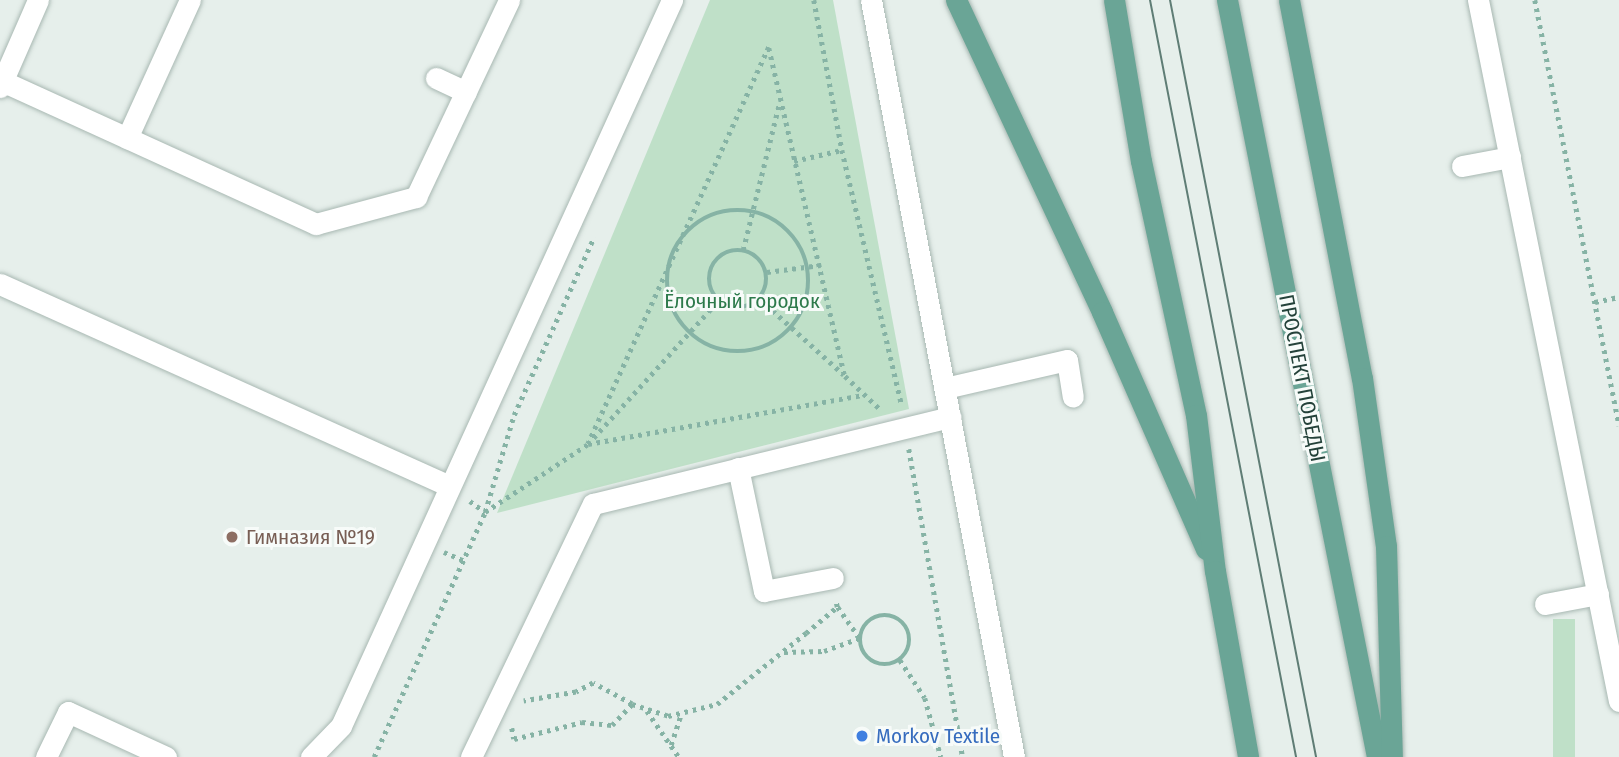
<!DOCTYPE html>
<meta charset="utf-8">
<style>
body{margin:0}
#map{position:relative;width:1619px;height:757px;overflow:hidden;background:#e6efeb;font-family:"Fira Sans Condensed",sans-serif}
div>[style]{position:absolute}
.green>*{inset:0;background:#bfe0c8;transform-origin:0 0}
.path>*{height:4.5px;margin-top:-2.25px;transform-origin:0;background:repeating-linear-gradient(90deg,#86b3a5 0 3.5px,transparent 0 8.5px)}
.path>.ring{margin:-2.25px;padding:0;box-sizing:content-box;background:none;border:4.5px solid #86b3a5;border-radius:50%}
.roads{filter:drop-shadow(0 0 2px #a8b8b2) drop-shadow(0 0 2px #a8b8b2)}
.minor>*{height:21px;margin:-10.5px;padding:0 10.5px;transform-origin:10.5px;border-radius:10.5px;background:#fff}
.major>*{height:21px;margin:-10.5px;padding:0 10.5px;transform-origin:10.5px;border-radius:10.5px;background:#6aa596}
.tram>*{height:2px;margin:-1px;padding:0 1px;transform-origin:1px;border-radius:1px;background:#5f7d75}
.dots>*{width:19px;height:19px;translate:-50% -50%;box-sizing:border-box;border:4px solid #f7fbf9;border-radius:50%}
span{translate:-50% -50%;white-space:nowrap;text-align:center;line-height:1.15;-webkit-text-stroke:6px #f7fbf9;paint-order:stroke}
.park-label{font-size:21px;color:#2d7a4b}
.street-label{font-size:21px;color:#24423a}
.education-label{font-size:21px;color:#785e54}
.left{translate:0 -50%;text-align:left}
.shop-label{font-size:21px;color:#366cbe}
</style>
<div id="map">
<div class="green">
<i style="clip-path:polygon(710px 0,833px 0,909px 409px,497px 513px)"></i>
<i style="left:1553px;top:619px;width:22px;height:140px"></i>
</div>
<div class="path">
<i style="left:814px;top:0;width:153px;rotate:79.4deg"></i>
<i style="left:842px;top:150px;width:263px;rotate:76.8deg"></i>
<i style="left:1535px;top:0;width:434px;rotate:78.8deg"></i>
<i style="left:769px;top:47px;width:436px;rotate:114.5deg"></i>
<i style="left:588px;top:444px;width:280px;rotate:-10.1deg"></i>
<i style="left:769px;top:48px;width:337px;rotate:77deg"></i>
<i style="left:845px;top:376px;width:50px;rotate:43.4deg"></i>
<i style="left:794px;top:161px;width:49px;rotate:-12.9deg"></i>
<i class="ring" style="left:667px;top:210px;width:137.5px;height:137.5px"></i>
<i class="ring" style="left:709px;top:250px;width:53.5px;height:53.5px"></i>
<i style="left:743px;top:250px;width:149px;rotate:-76.1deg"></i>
<i style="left:767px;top:272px;width:54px;rotate:-7.4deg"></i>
<i style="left:760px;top:299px;width:113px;rotate:42.1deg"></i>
<i style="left:1595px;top:302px;width:25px;rotate:-12deg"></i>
<i style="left:909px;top:449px;width:313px;rotate:80.1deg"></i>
<i style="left:470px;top:501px;width:19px;rotate:36deg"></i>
<i style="left:485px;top:512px;width:123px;rotate:-33.4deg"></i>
<i style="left:588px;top:444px;width:193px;rotate:-47.7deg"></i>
<i style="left:444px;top:552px;width:21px;rotate:23deg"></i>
<i class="ring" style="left:860px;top:615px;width:45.5px;height:45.5px"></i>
<i style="left:784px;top:652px;width:40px;rotate:-1.4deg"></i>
<i style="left:824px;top:651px;width:37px;rotate:-20deg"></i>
<i style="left:859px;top:638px;width:38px;rotate:-125deg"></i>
<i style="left:900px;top:660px;width:45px;rotate:56.7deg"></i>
<i style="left:925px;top:698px;width:61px;rotate:74.8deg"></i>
<i style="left:632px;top:704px;width:38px;rotate:18deg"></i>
<i style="left:668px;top:716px;width:50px;rotate:-13.8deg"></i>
<i style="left:717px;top:704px;width:114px;rotate:-38.6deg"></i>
<i style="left:806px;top:633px;width:40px;rotate:-40deg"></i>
<i style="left:837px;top:607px;width:5px;rotate:-101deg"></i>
<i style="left:647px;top:711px;width:56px;rotate:55.2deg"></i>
<i style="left:512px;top:728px;width:11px;rotate:80deg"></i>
<i style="left:514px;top:739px;width:70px;rotate:-14deg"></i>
<i style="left:582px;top:722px;width:30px;rotate:6deg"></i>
<i style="left:612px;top:725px;width:29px;rotate:-46deg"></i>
<i style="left:632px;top:704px;width:44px;rotate:-151.7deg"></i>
<i style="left:593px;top:683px;width:19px;rotate:152deg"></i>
<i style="left:576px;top:692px;width:53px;rotate:170.2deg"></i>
<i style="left:671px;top:745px;width:33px;rotate:-72deg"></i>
<i style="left:374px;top:757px;width:269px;rotate:-65.6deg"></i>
<i style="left:485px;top:512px;width:101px;rotate:-73.4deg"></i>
<i style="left:514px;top:415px;width:195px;rotate:-65.8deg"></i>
</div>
<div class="roads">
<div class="minor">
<i style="left:871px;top:0;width:770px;rotate:79.3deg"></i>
<i style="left:1478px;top:0;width:715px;rotate:78.63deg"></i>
<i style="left:436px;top:78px;width:33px;rotate:25deg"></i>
<i style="left:2px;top:81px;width:345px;rotate:24.5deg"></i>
<i style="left:316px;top:224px;width:104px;rotate:-15.1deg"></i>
<i style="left:416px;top:197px;width:218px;rotate:-64.7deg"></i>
<i style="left:0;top:87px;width:95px;rotate:-66.4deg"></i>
<i style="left:127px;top:138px;width:152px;rotate:-65.5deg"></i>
<i style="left:1462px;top:166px;width:49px;rotate:-10.6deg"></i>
<i style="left:0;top:284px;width:491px;rotate:24.2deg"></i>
<i style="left:945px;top:388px;width:125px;rotate:-12.9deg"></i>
<i style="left:1067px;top:360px;width:37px;rotate:81deg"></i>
<i style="left:738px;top:468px;width:126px;rotate:78.1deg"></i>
<i style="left:764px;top:591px;width:70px;rotate:-10.7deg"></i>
<i style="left:1545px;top:604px;width:54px;rotate:-10.7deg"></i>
<i style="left:46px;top:757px;width:50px;rotate:-63.9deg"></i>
<i style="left:68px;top:712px;width:108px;rotate:24.7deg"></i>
<i style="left:311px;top:757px;width:43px;rotate:-45.9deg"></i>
<i style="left:341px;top:726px;width:798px;rotate:-65.49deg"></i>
<i style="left:471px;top:757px;width:281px;rotate:-64.3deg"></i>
<i style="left:593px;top:504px;width:368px;rotate:-13.7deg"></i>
</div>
<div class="major">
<i style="left:956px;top:0;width:344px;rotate:64.9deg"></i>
<i style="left:1102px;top:312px;width:259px;rotate:66.3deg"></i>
<i style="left:1114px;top:0;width:163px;rotate:80.5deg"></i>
<i style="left:1141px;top:161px;width:260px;rotate:77.8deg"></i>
<i style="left:1196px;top:415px;width:157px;rotate:83.1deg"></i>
<i style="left:1215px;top:571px;width:189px;rotate:79.9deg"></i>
<i style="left:1227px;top:0;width:772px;rotate:78.79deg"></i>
<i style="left:1289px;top:0;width:385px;rotate:79.1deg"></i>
<i style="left:1362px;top:378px;width:170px;rotate:81.9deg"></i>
<i style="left:1386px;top:546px;width:211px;rotate:88.4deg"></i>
</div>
</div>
<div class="tram">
<i style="left:1150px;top:0;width:771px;rotate:79.08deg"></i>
<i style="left:1170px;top:0;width:771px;rotate:79.08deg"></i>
</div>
<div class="dots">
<i style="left:232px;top:537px;background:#8d6e63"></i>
<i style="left:862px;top:736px;background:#3f7fe0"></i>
</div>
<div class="park-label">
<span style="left:742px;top:301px">Ёлочный городок</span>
</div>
<div class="street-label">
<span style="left:1302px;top:378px;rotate:79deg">ПРОСПЕКТ ПОБЕДЫ</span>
</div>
<div class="education-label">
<span class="left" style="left:246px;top:537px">Гимназия №19</span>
</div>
<div class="shop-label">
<span class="left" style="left:876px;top:736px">Morkov Textile</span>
</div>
</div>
